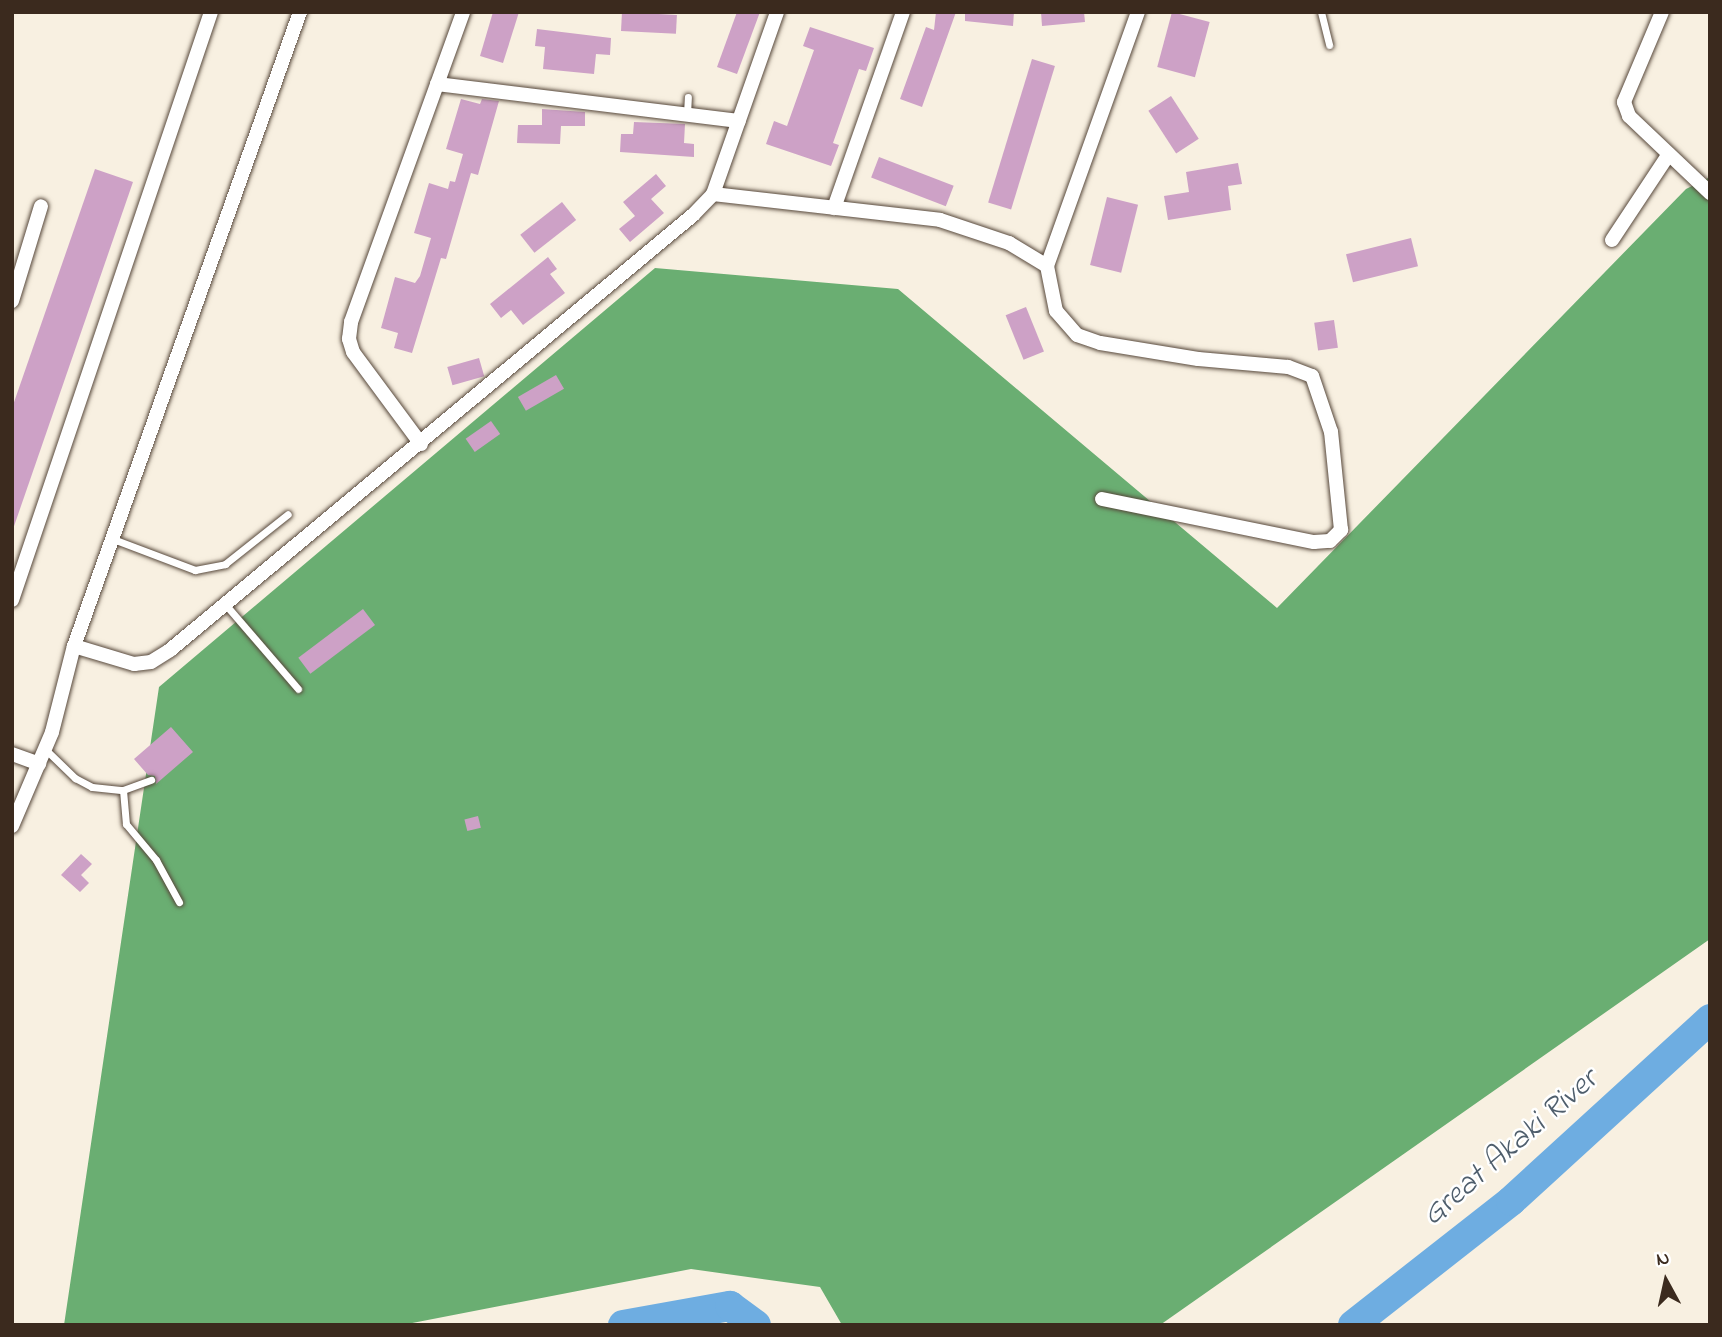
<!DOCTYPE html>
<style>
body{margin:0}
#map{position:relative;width:1722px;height:1337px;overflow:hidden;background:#f8f0e1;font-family:"Indie Flower",sans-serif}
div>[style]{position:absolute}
.forest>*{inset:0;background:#6aae72}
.river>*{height:30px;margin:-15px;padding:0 15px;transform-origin:15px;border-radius:15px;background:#6eade1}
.building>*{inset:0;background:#cda1c6;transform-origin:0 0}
.roads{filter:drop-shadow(0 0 2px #57483b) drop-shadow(0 0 2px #57483b)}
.lane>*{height:7px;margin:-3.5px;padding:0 3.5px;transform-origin:3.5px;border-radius:3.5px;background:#fff}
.street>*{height:14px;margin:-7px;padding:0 7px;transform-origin:7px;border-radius:7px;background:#fff}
span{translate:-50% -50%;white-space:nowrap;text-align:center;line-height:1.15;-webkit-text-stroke:5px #fff;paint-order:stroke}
.water-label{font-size:32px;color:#4f5e6c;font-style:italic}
.frame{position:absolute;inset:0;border:14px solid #3b2a1e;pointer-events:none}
.north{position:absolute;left:1631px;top:1246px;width:70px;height:70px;-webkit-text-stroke:5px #fff;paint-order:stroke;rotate:352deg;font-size:19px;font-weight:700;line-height:28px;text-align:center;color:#3b2a1e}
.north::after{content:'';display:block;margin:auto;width:24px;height:32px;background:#3b2a1e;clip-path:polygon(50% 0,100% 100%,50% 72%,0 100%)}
</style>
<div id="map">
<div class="forest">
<i style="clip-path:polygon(1710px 177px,1710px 939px,1160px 1325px,842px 1325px,820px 1287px,691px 1269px,402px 1325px,64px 1325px,159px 687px,655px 268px,898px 289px,1277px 608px,1686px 189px)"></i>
</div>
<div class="river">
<i style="left:623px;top:1325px;width:109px;rotate:-10.1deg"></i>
<i style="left:730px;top:1306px;width:32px;rotate:36deg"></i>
<i style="left:1353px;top:1325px;width:201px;rotate:-38.1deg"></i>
<i style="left:1511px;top:1201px;width:270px;rotate:-42.4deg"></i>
</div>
<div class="building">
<i style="clip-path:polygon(493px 12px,519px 12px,503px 63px,480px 56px)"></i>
<i style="left:622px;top:12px;width:55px;height:19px;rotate:3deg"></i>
<i style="clip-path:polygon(737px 12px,760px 12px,737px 74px,717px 67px)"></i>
<i style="clip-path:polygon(936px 12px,956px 12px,922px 107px,900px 99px,926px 27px,934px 30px)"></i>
<i style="clip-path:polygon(965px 12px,1014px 12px,1013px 26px,965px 21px)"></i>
<i style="clip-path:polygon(1041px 12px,1084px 12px,1085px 22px,1042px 26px)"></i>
<i style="left:1172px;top:12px;width:39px;height:57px;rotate:15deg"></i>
<i style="clip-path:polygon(810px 27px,874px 48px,866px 71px,859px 69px,833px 143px,839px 145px,831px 166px,766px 144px,774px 121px,787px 126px,814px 50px,803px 46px)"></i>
<i style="clip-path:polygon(537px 29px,611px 38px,610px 55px,596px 54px,594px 74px,543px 69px,545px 47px,535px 46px)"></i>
<i style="left:1032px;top:59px;width:24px;height:150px;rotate:17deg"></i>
<i style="left:1171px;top:96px;width:51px;height:27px;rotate:57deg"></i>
<i style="clip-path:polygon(461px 99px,480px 104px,482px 99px,499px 101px,478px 175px,471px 173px,446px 259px,441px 258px,412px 353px,394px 348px,398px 333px,381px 328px,395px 277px,415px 283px,420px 276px,431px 238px,414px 233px,429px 183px,448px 189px,450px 181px,455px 182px,463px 154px,446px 149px)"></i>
<i style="clip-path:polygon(542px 109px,585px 112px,585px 126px,561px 126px,560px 144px,517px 143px,518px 125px,542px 125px)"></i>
<i style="clip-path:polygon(634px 122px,685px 124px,684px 143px,694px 144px,694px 157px,620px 152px,621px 134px,633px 134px)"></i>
<i style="left:879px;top:157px;width:80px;height:22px;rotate:21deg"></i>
<i style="clip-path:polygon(1238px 163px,1242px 184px,1228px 186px,1231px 210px,1168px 220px,1164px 196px,1189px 192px,1186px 172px)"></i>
<i style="clip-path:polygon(95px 169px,133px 182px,12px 532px,12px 408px)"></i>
<i style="clip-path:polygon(656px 174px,666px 186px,651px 199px,664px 213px,630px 242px,619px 229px,635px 216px,623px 202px)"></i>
<i style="left:1107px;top:197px;width:32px;height:70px;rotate:14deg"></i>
<i style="left:562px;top:202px;width:23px;height:53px;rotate:52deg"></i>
<i style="left:1411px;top:238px;width:29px;height:67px;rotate:76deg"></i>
<i style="clip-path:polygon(548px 257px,557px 269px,550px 274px,565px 293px,523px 325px,511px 310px,501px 318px,490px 304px)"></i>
<i style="left:1026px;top:307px;width:48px;height:22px;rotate:68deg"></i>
<i style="left:1334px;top:320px;width:28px;height:20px;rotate:82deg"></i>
<i style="left:479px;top:358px;width:19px;height:33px;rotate:74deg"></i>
<i style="left:556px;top:375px;width:16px;height:44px;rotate:60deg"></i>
<i style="left:491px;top:421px;width:16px;height:31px;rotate:55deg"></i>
<i style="left:363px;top:609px;width:20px;height:81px;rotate:53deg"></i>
<i style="clip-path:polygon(171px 727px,193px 752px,156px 784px,155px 776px,148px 775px,134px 759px)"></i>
<i style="left:478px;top:816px;width:12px;height:14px;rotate:76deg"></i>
<i style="clip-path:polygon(81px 854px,92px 864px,81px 875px,89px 883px,80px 892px,61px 875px)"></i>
</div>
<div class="roads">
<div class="lane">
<i style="left:1321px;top:12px;width:34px;rotate:76deg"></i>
<i style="left:687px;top:114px;width:17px;rotate:-87deg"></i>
<i style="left:113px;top:539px;width:88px;rotate:20.7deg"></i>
<i style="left:195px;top:570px;width:31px;rotate:-11deg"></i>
<i style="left:225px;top:564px;width:80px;rotate:-38.4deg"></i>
<i style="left:225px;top:604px;width:112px;rotate:49.3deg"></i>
<i style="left:45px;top:749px;width:42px;rotate:44deg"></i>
<i style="left:75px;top:778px;width:19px;rotate:28deg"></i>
<i style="left:92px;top:787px;width:31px;rotate:6deg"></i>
<i style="left:123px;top:790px;width:30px;rotate:-20deg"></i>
<i style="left:123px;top:790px;width:34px;rotate:85deg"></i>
<i style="left:126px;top:824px;width:47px;rotate:50.2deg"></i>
<i style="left:156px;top:860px;width:48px;rotate:61.3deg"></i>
</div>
<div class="street">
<i style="left:1662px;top:12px;width:98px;rotate:112.9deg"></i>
<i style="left:1624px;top:102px;width:15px;rotate:70deg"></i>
<i style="left:1629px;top:116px;width:112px;rotate:43.5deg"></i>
<i style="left:437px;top:84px;width:304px;rotate:7deg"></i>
<i style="left:713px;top:194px;width:228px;rotate:6.5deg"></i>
<i style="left:940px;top:220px;width:73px;rotate:18.4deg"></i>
<i style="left:1009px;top:243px;width:44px;rotate:31.2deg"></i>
<i style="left:834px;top:208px;width:208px;rotate:-70.6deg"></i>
<i style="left:1612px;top:240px;width:103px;rotate:-56.5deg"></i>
<i style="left:12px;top:301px;width:99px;rotate:-73deg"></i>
<i style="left:421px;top:444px;width:114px;rotate:-126.5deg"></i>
<i style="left:353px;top:352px;width:14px;rotate:-107deg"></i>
<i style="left:349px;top:339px;width:17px;rotate:-83deg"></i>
<i style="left:351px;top:322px;width:330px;rotate:-70.1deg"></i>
<i style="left:1102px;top:499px;width:216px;rotate:11.5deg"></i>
<i style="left:1314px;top:542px;width:16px;rotate:-4deg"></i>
<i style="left:1330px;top:541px;width:16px;rotate:-45deg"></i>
<i style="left:1341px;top:530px;width:99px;rotate:-95.8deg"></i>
<i style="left:1331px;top:432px;width:59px;rotate:-108.7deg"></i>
<i style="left:1312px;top:376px;width:26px;rotate:-159deg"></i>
<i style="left:1288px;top:367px;width:90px;rotate:-174.9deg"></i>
<i style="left:1198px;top:359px;width:99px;rotate:-170.7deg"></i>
<i style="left:1100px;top:343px;width:24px;rotate:-161deg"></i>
<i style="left:1077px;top:335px;width:32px;rotate:-131deg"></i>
<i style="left:1056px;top:311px;width:46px;rotate:-101.3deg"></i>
<i style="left:1047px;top:266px;width:270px;rotate:-70.3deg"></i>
<i style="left:12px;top:600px;width:621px;rotate:-71.3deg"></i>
<i style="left:74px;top:646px;width:63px;rotate:16.7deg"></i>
<i style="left:134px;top:664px;width:17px;rotate:-7deg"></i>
<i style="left:151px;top:662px;width:22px;rotate:-32deg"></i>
<i style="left:170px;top:650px;width:680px;rotate:-39.75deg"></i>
<i style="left:693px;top:215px;width:29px;rotate:-46deg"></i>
<i style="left:713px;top:194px;width:193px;rotate:-70.6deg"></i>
<i style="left:12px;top:754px;width:29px;rotate:20deg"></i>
<i style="left:12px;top:826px;width:102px;rotate:-66.9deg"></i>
<i style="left:52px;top:732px;width:89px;rotate:-75.7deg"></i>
<i style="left:74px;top:646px;width:673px;rotate:-70.38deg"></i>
</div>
</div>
<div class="water-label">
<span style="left:1511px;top:1149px;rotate:-41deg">Great Akaki River</span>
</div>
<div class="frame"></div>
<div class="north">N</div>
</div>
